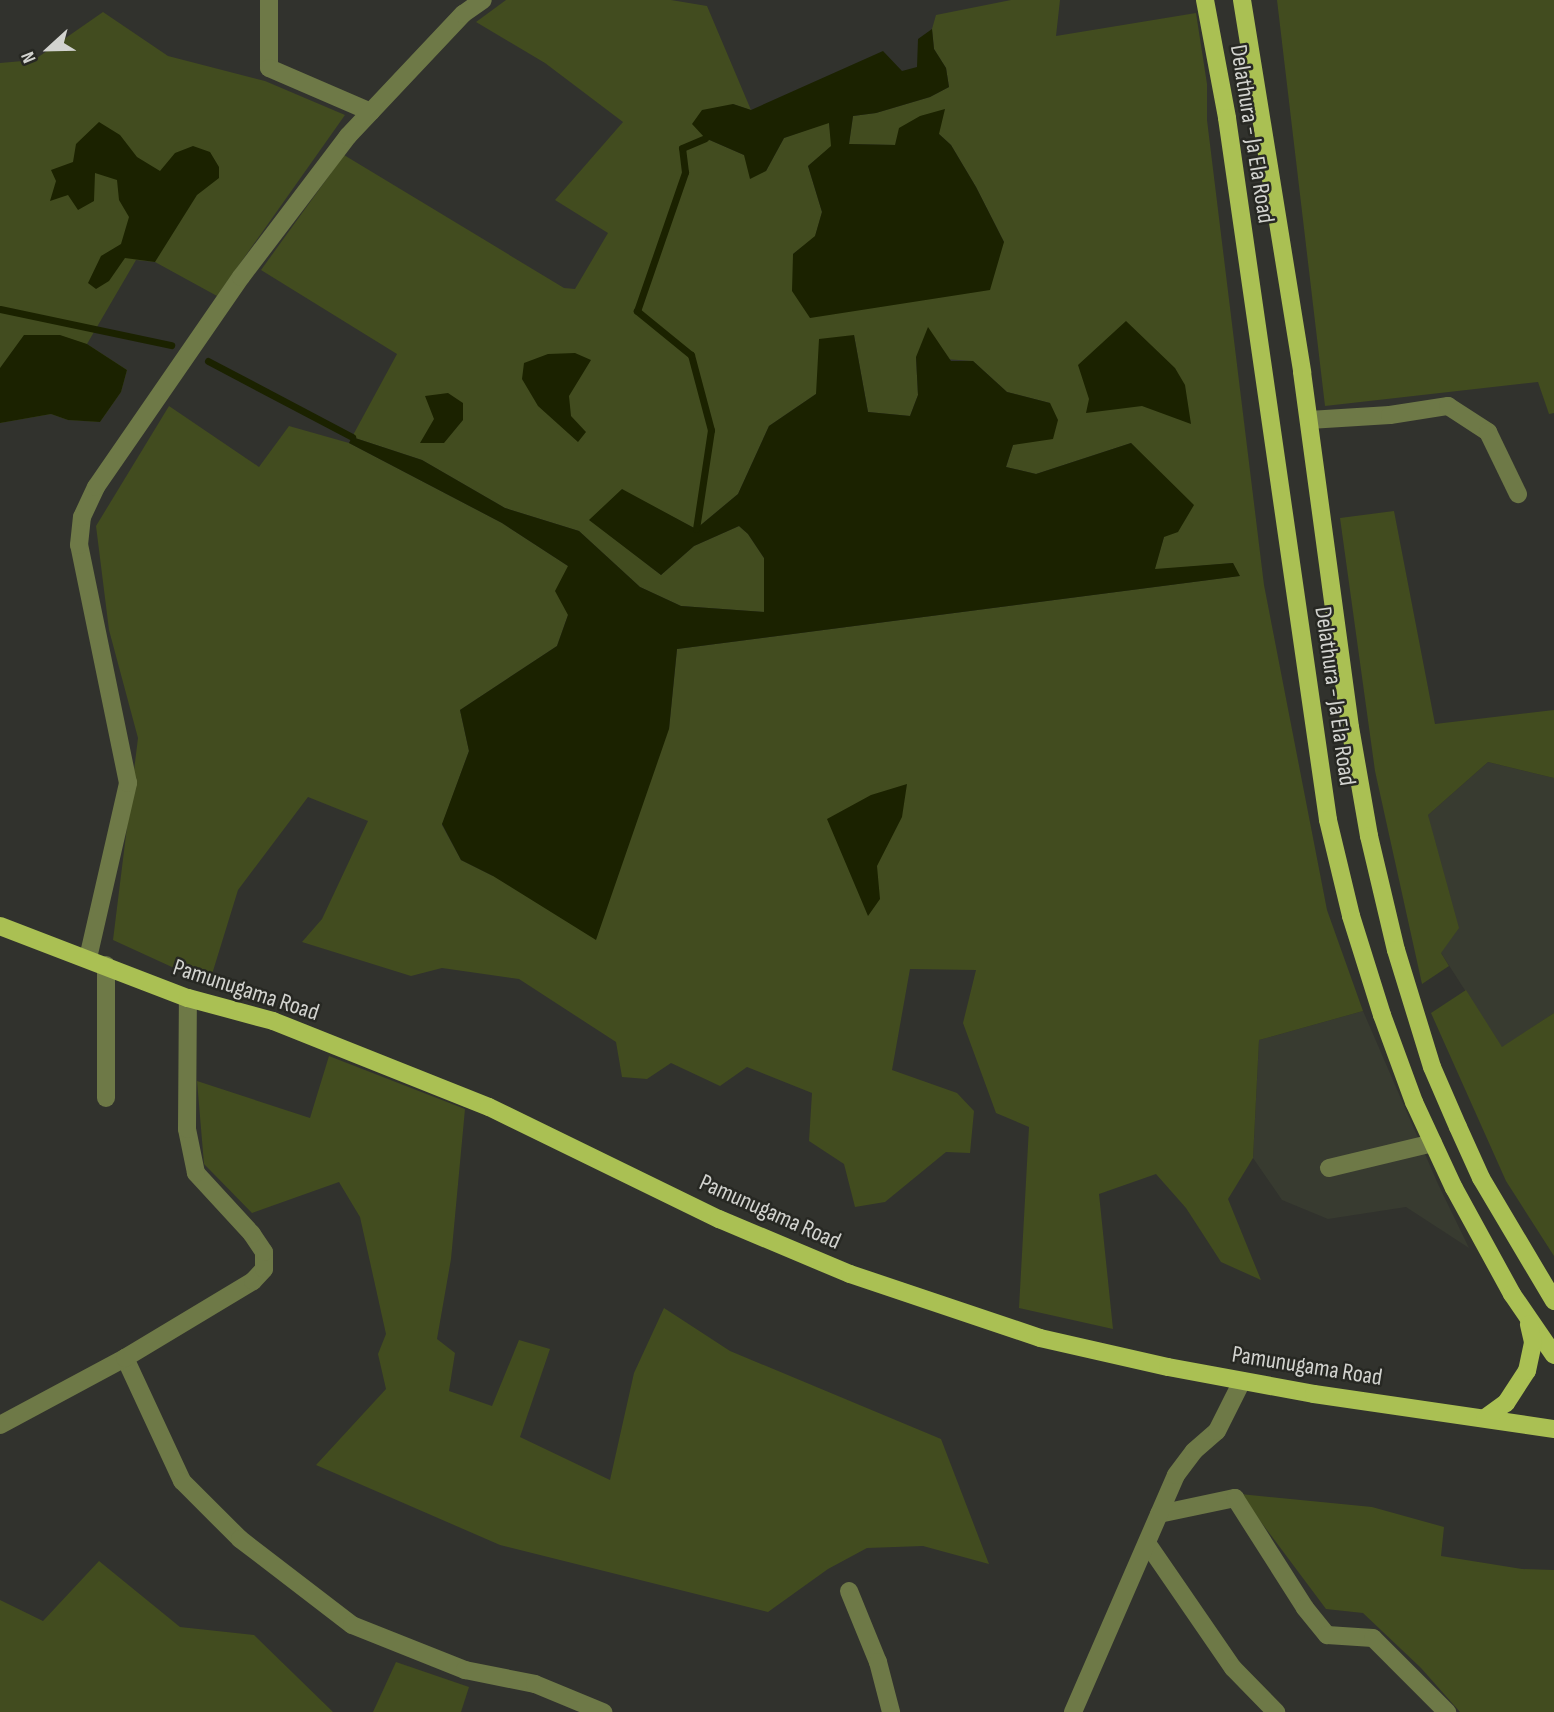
<!DOCTYPE html>
<style>
body{margin:0}
#map{position:relative;width:1554px;height:1712px;overflow:hidden;background:#31322d;font-family:"Sofia Sans Condensed",sans-serif}
div>[style]{position:absolute}
.built>*{inset:0;background:#383b30}
.green>*{inset:0;background:#424c1f}
.water>*{inset:0;background:#1b2200}
.stream>*{height:7px;margin:-3.5px;padding:0 3.5px;transform-origin:3.5px;border-radius:3.5px;background:#1b2200}
.minor>*{height:18px;margin:-9px;padding:0 9px;transform-origin:9px;border-radius:9px;background:#6e7947}
.major>*{height:18px;margin:-9px;padding:0 9px;transform-origin:9px;border-radius:9px;background:#aac053}
span{translate:-50% -50%;white-space:nowrap;text-align:center;line-height:1.15;-webkit-text-stroke:5px #272823;paint-order:stroke}
.street-label{font-size:24px;color:#d2d3cf}
.north{position:absolute;left:14px;top:14px;width:70px;height:70px;-webkit-text-stroke:5px #272823;paint-order:stroke;rotate:248deg;font-size:19px;font-weight:700;line-height:28px;text-align:center;color:#d2d3cf}
.north::after{content:'';display:block;margin:auto;width:24px;height:32px;background:#d2d3cf;clip-path:polygon(50% 0,100% 100%,50% 72%,0 100%)}
</style>
<div id="map">
<div class="built">
<i style="clip-path:polygon(1488px 762px,1554px 778px,1554px 1013px,1502px 1048px,1441px 953px,1428px 815px)"></i>
<i style="clip-path:polygon(1363px 1011px,1438px 1184px,1469px 1248px,1406px 1207px,1328px 1219px,1282px 1200px,1253px 1158px,1259px 1040px)"></i>
</div>
<div class="green">
<i style="clip-path:polygon(506px 0,671px 0,707px 6px,751px 110px,733px 104px,705px 138px,744px 155px,766px 171px,784px 138px,829px 122px,832px 146px,808px 166px,822px 212px,815px 237px,793px 254px,1004px 242px,976px 187px,951px 145px,939px 134px,896px 145px,849px 144px,853px 116px,876px 113px,930px 97px,949px 87px,946px 68px,934px 49px,932px 29px,936px 15px,1011px 0,1060px 0,1056px 36px,1196px 13px,1207px 84px,1207px 120px,1264px 585px,1327px 910px,1363px 1011px,1259px 1040px,1253px 1158px,1228px 1199px,1261px 1280px,1221px 1262px,1186px 1208px,1156px 1174px,1099px 1194px,1113px 1329px,1019px 1308px,1029px 1127px,996px 1113px,963px 1023px,976px 970px,910px 969px,892px 1070px,957px 1093px,974px 1111px,970px 1153px,946px 1152px,885px 1202px,855px 1207px,844px 1164px,809px 1141px,812px 1093px,747px 1067px,720px 1086px,671px 1063px,647px 1079px,622px 1077px,616px 1042px,519px 979px,442px 968px,411px 976px,302px 942px,322px 919px,368px 821px,308px 797px,238px 890px,209px 984px,113px 940px,138px 738px,109px 630px,96px 526px,169px 406px,259px 467px,289px 426px,349px 443px,502px 523px,568px 566px,568px 615px,557px 646px,460px 710px,469px 751px,442px 825px,461px 860px,493px 876px,669px 729px,677px 649px,1239px 576px,1233px 563px,1154px 570px,1164px 537px,1159px 474px,1131px 443px,1036px 474px,1006px 467px,1013px 445px,1050px 403px,1007px 392px,973px 361px,916px 357px,918px 395px,910px 416px,868px 412px,854px 335px,816px 394px,769px 426px,738px 494px,696px 529px,622px 490px,590px 520px,661px 575px,694px 546px,739px 526px,748px 534px,764px 558px,765px 612px,681px 606px,640px 587px,579px 531px,505px 508px,422px 460px,352px 437px,397px 354px,261px 270px,344px 155px,564px 288px,575px 289px,608px 233px,555px 200px,623px 122px,545px 63px,476px 22px)"></i>
<i style="clip-path:polygon(1277px 0,1554px 0,1554px 413px,1549px 414px,1538px 382px,1325px 406px)"></i>
<i style="clip-path:polygon(103px 12px,168px 56px,265px 81px,345px 115px,217px 296px,155px 262px,136px 260px,87px 344px,127px 370px,121px 392px,100px 422px,68px 420px,51px 414px,0 423px,0 63px,34px 60px)"></i>
<i style="clip-path:polygon(1394px 511px,1435px 724px,1554px 710px,1554px 778px,1488px 762px,1428px 815px,1459px 928px,1441px 953px,1449px 966px,1422px 984px,1375px 771px,1340px 518px)"></i>
<i style="clip-path:polygon(1466px 990px,1502px 1047px,1554px 1013px,1554px 1256px,1506px 1181px,1431px 1013px)"></i>
<i style="clip-path:polygon(329px 1056px,465px 1109px,451px 1259px,437px 1339px,455px 1353px,449px 1391px,492px 1406px,519px 1340px,550px 1349px,520px 1437px,610px 1480px,634px 1373px,664px 1308px,730px 1351px,941px 1439px,989px 1564px,923px 1546px,867px 1548px,828px 1569px,768px 1612px,500px 1545px,316px 1465px,386px 1389px,378px 1354px,386px 1334px,360px 1217px,339px 1182px,252px 1213px,204px 1164px,197px 1081px,310px 1118px)"></i>
<i style="clip-path:polygon(1240px 1494px,1372px 1507px,1444px 1527px,1441px 1556px,1522px 1569px,1554px 1570px,1554px 1712px,1460px 1712px,1421px 1668px,1363px 1613px,1326px 1609px)"></i>
<i style="clip-path:polygon(99px 1561px,180px 1627px,254px 1635px,333px 1712px,0 1712px,0 1600px,43px 1621px)"></i>
<i style="clip-path:polygon(396px 1662px,469px 1687px,461px 1712px,373px 1712px)"></i>
</div>
<div class="water">
<i style="clip-path:polygon(932px 29px,934px 49px,946px 68px,949px 87px,930px 97px,876px 113px,853px 116px,849px 144px,895px 145px,899px 128px,920px 116px,945px 109px,939px 134px,951px 145px,976px 187px,1004px 242px,990px 290px,810px 318px,792px 291px,793px 254px,815px 236px,822px 212px,808px 166px,831px 146px,829px 123px,784px 138px,766px 171px,750px 179px,744px 155px,705px 138px,692px 124px,702px 110px,733px 104px,751px 110px,883px 51px,902px 71px,917px 67px,918px 39px)"></i>
<i style="clip-path:polygon(99px 122px,120px 135px,137px 157px,160px 171px,175px 153px,193px 146px,210px 152px,219px 167px,219px 178px,197px 195px,155px 262px,125px 258px,109px 281px,96px 289px,88px 283px,101px 256px,121px 244px,129px 217px,119px 200px,117px 180px,95px 173px,94px 201px,78px 210px,68px 195px,50px 201px,56px 181px,51px 170px,73px 162px,76px 144px)"></i>
<i style="clip-path:polygon(1126px 321px,1175px 368px,1185px 385px,1191px 424px,1142px 406px,1086px 413px,1089px 399px,1078px 365px)"></i>
<i style="clip-path:polygon(928px 327px,951px 361px,973px 361px,1007px 392px,1050px 403px,1058px 420px,1053px 439px,1013px 445px,1006px 467px,1036px 474px,1131px 443px,1194px 505px,1178px 532px,1164px 537px,1155px 569px,1233px 563px,1240px 576px,677px 649px,669px 729px,596px 940px,493px 876px,461px 860px,442px 824px,469px 751px,460px 710px,557px 646px,568px 615px,555px 591px,568px 566px,502px 523px,349px 443px,352px 437px,422px 460px,505px 508px,579px 531px,640px 587px,681px 606px,764px 612px,764px 558px,748px 534px,739px 526px,694px 546px,661px 575px,589px 520px,622px 489px,696px 529px,738px 494px,769px 426px,816px 394px,819px 339px,854px 335px,868px 412px,910px 416px,918px 395px,916px 357px)"></i>
<i style="clip-path:polygon(24px 335px,60px 335px,87px 344px,127px 370px,121px 392px,100px 422px,68px 420px,51px 414px,0 423px,0 368px)"></i>
<i style="clip-path:polygon(575px 353px,591px 360px,569px 396px,571px 416px,586px 432px,578px 442px,538px 406px,522px 379px,524px 363px,548px 354px)"></i>
<i style="clip-path:polygon(448px 393px,463px 403px,463px 420px,444px 443px,420px 443px,434px 419px,425px 396px)"></i>
<i style="clip-path:polygon(907px 784px,902px 817px,877px 866px,880px 899px,868px 916px,827px 819px,871px 795px)"></i>
</div>
<div class="stream">
<i style="left:0;top:309px;width:175px;rotate:11.9deg"></i>
<i style="left:208px;top:361px;width:163px;rotate:27.8deg"></i>
<i style="left:696px;top:529px;width:100px;rotate:-81.4deg"></i>
<i style="left:711px;top:430px;width:78px;rotate:-104.9deg"></i>
<i style="left:691px;top:355px;width:70px;rotate:-140.8deg"></i>
<i style="left:637px;top:311px;width:147px;rotate:-70.9deg"></i>
<i style="left:685px;top:172px;width:24px;rotate:-97deg"></i>
<i style="left:682px;top:148px;width:25px;rotate:-23deg"></i>
</div>
<div class="minor">
<i style="left:269px;top:0;width:68px;rotate:90deg"></i>
<i style="left:269px;top:68px;width:111px;rotate:23.3deg"></i>
<i style="left:1309px;top:420px;width:81px;rotate:-3.5deg"></i>
<i style="left:1390px;top:415px;width:59px;rotate:-8.8deg"></i>
<i style="left:1448px;top:406px;width:48px;rotate:33deg"></i>
<i style="left:1488px;top:432px;width:69px;rotate:64.2deg"></i>
<i style="left:88px;top:958px;width:180px;rotate:-77.1deg"></i>
<i style="left:128px;top:783px;width:243px;rotate:-101.6deg"></i>
<i style="left:79px;top:545px;width:28px;rotate:-84deg"></i>
<i style="left:82px;top:517px;width:33px;rotate:-65deg"></i>
<i style="left:96px;top:487px;width:255px;rotate:-55.4deg"></i>
<i style="left:241px;top:277px;width:177px;rotate:-52.8deg"></i>
<i style="left:348px;top:136px;width:168px;rotate:-46.7deg"></i>
<i style="left:463px;top:14px;width:24px;rotate:-35deg"></i>
<i style="left:106px;top:965px;width:133px;rotate:90deg"></i>
<i style="left:1329px;top:1168px;width:107px;rotate:-13.5deg"></i>
<i style="left:125px;top:1358px;width:136px;rotate:65.1deg"></i>
<i style="left:182px;top:1481px;width:82px;rotate:45deg"></i>
<i style="left:240px;top:1539px;width:141px;rotate:37.5deg"></i>
<i style="left:352px;top:1625px;width:122px;rotate:21.7deg"></i>
<i style="left:465px;top:1670px;width:71px;rotate:11.3deg"></i>
<i style="left:535px;top:1684px;width:74px;rotate:22.4deg"></i>
<i style="left:0;top:1425px;width:142px;rotate:-28.2deg"></i>
<i style="left:125px;top:1358px;width:149px;rotate:-31deg"></i>
<i style="left:253px;top:1281px;width:16px;rotate:-47deg"></i>
<i style="left:264px;top:1269px;width:17px;rotate:-90deg"></i>
<i style="left:264px;top:1252px;width:22px;rotate:-124deg"></i>
<i style="left:252px;top:1234px;width:83px;rotate:-132.6deg"></i>
<i style="left:196px;top:1173px;width:45px;rotate:-101.6deg"></i>
<i style="left:187px;top:1129px;width:131px;rotate:-89.6deg"></i>
<i style="left:1159px;top:1514px;width:78px;rotate:-11.9deg"></i>
<i style="left:1235px;top:1498px;width:130px;rotate:57.5deg"></i>
<i style="left:1305px;top:1608px;width:35px;rotate:51deg"></i>
<i style="left:1327px;top:1635px;width:46px;rotate:3.7deg"></i>
<i style="left:1373px;top:1638px;width:105px;rotate:45deg"></i>
<i style="left:1147px;top:1543px;width:152px;rotate:55.5deg"></i>
<i style="left:1233px;top:1668px;width:62px;rotate:45.7deg"></i>
<i style="left:849px;top:1591px;width:77px;rotate:67.8deg"></i>
<i style="left:878px;top:1662px;width:52px;rotate:75.4deg"></i>
<i style="left:1073px;top:1712px;width:258px;rotate:-66.5deg"></i>
<i style="left:1176px;top:1475px;width:30px;rotate:-53deg"></i>
<i style="left:1194px;top:1451px;width:30px;rotate:-41deg"></i>
<i style="left:1217px;top:1431px;width:56px;rotate:-63.4deg"></i>
</div>
<div class="major">
<i style="left:1205px;top:0;width:120px;rotate:79.4deg"></i>
<i style="left:1227px;top:118px;width:709px;rotate:81.81deg"></i>
<i style="left:1328px;top:820px;width:99px;rotate:76.5deg"></i>
<i style="left:1351px;top:916px;width:104px;rotate:72.6deg"></i>
<i style="left:1382px;top:1015px;width:93px;rotate:69.8deg"></i>
<i style="left:1414px;top:1102px;width:95px;rotate:65.1deg"></i>
<i style="left:1454px;top:1188px;width:121px;rotate:61.3deg"></i>
<i style="left:1512px;top:1294px;width:74px;rotate:55.5deg"></i>
<i style="left:1242px;top:0;width:377px;rotate:80.8deg"></i>
<i style="left:1302px;top:372px;width:358px;rotate:82.3deg"></i>
<i style="left:1350px;top:727px;width:111px;rotate:80.1deg"></i>
<i style="left:1369px;top:836px;width:117px;rotate:76.7deg"></i>
<i style="left:1396px;top:950px;width:122px;rotate:72.9deg"></i>
<i style="left:1432px;top:1067px;width:65px;rotate:66.6deg"></i>
<i style="left:1458px;top:1127px;width:56px;rotate:65.7deg"></i>
<i style="left:1481px;top:1178px;width:143px;rotate:59.3deg"></i>
<i style="left:0;top:926px;width:201px;rotate:21deg"></i>
<i style="left:188px;top:998px;width:88px;rotate:15.1deg"></i>
<i style="left:273px;top:1021px;width:232px;rotate:21.7deg"></i>
<i style="left:489px;top:1107px;width:256px;rotate:26deg"></i>
<i style="left:719px;top:1219px;width:142px;rotate:22.8deg"></i>
<i style="left:850px;top:1274px;width:200px;rotate:18.6deg"></i>
<i style="left:1040px;top:1338px;width:131px;rotate:12.8deg"></i>
<i style="left:1168px;top:1367px;width:148px;rotate:10.5deg"></i>
<i style="left:1314px;top:1394px;width:243px;rotate:8.3deg"></i>
<i style="left:1485px;top:1418px;width:26px;rotate:-36deg"></i>
<i style="left:1506px;top:1403px;width:38px;rotate:-57deg"></i>
<i style="left:1527px;top:1371px;width:30px;rotate:-78deg"></i>
<i style="left:1533px;top:1342px;width:18px;rotate:-103deg"></i>
</div>
<div class="street-label">
<span style="left:1252px;top:134px;rotate:81deg">Delathura - Ja Ela Road</span>
<span style="left:1335px;top:696px;rotate:82deg">Delathura - Ja Ela Road</span>
<span style="left:246px;top:990px;rotate:18deg">Pamunugama Road</span>
<span style="left:770px;top:1212px;rotate:24deg">Pamunugama Road</span>
<span style="left:1307px;top:1366px;rotate:9deg">Pamunugama Road</span>
</div>
<div class="north">N</div>
</div>
